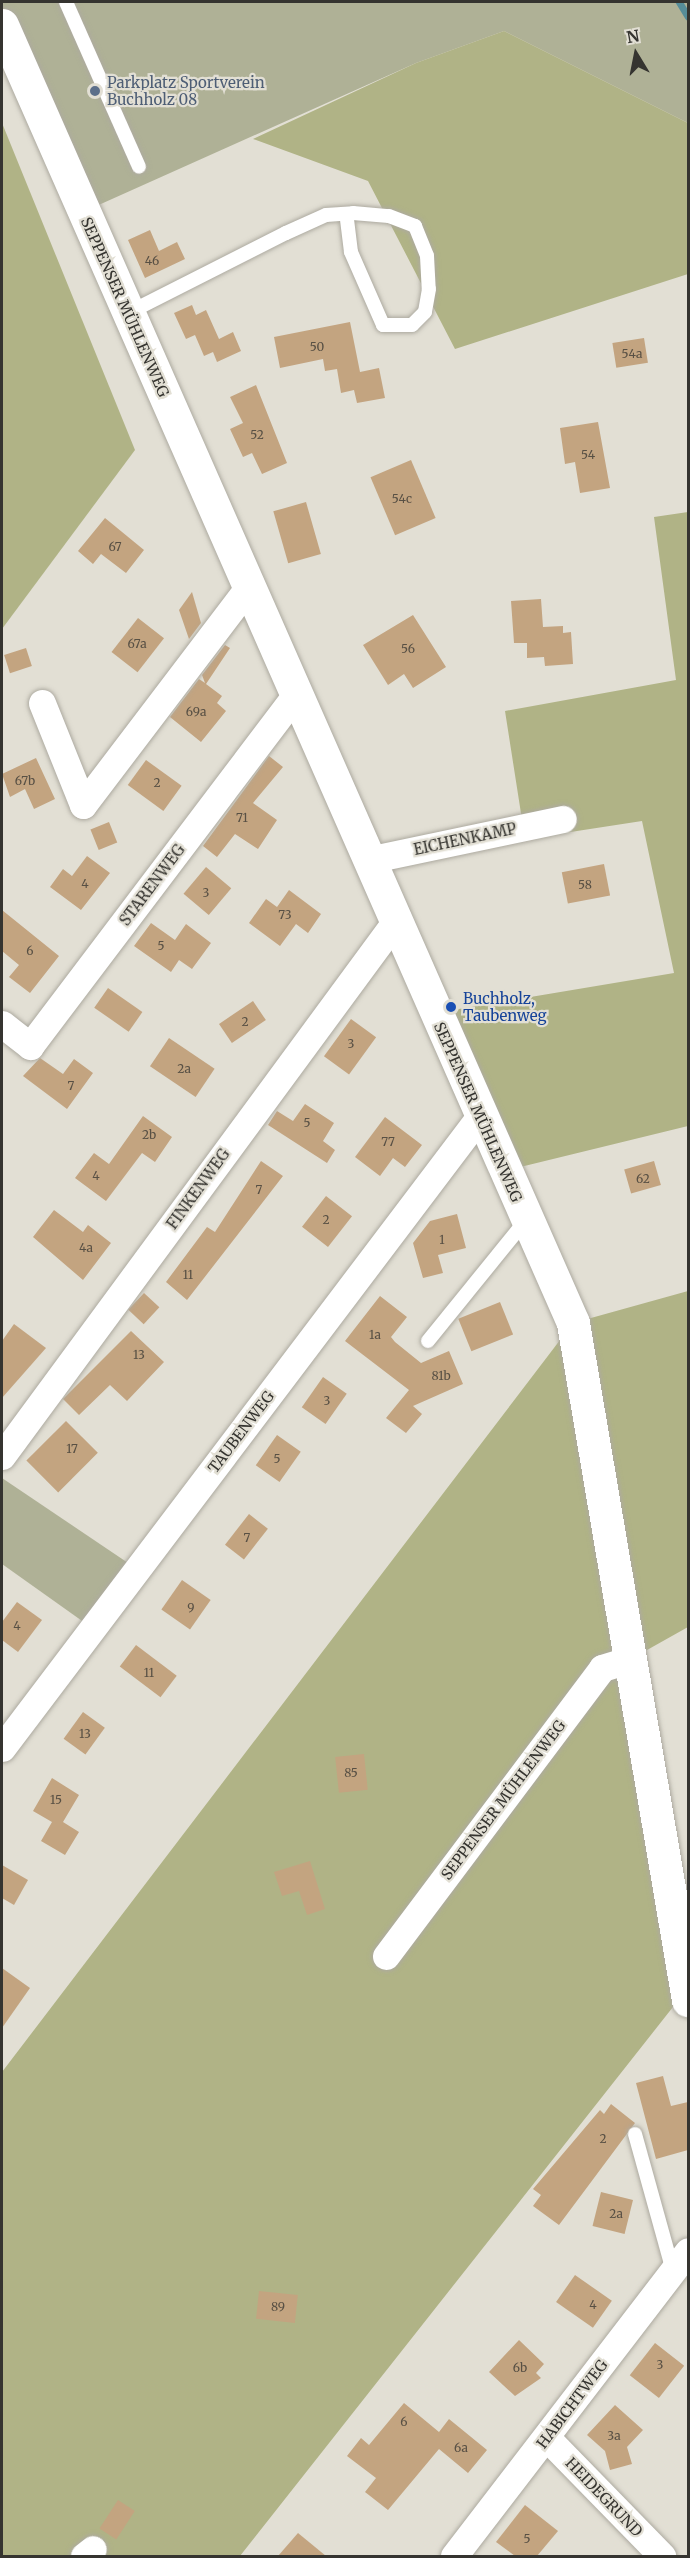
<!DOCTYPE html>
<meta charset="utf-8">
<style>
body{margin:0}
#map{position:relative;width:690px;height:2558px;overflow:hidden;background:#e2dfd4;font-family:Merriweather,serif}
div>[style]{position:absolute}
.green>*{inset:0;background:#afb196}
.forest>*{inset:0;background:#b0b386}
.stream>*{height:7px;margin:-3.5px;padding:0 3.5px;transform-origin:3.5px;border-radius:3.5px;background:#568d99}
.building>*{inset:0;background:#c3a480;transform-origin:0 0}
.roads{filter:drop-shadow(0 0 2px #adaaa0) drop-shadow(0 0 2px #adaaa0)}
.service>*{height:14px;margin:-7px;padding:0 7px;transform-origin:7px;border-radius:7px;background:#fff}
.minor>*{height:27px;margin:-13.5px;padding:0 13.5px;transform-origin:13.5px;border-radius:13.5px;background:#fff}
.tertiary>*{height:33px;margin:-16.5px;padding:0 16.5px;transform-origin:16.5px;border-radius:16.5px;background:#fff}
.dots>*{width:16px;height:16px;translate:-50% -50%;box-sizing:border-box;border:3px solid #e2dfd4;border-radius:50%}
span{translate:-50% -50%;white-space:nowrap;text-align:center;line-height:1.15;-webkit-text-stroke:4.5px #e2dfd4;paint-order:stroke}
.number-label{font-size:12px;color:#585044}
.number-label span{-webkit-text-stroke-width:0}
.service-label{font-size:15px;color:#4e5e75}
.left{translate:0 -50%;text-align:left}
.street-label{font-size:15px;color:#353430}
.transit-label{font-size:15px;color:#164399}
.frame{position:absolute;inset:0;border:3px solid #353430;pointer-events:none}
.north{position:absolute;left:606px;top:24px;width:60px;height:60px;-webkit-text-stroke:4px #e2dfd4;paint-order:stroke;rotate:350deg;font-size:16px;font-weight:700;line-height:24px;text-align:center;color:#353430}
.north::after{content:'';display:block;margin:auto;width:21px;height:27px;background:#353430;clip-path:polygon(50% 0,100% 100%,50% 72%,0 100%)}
</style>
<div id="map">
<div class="green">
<i style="clip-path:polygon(2px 2px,688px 2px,688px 123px,504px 31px,416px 63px,83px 212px,2px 25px)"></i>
<i style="clip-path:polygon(2px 1478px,137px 1569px,92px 1628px,2px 1564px)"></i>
</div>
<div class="forest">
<i style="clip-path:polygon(504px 31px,688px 123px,688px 274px,455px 349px,368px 181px,253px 139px,416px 63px)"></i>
<i style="clip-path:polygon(2px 123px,135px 450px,2px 629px)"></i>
<i style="clip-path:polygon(688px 512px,688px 1126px,504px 1171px,435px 1013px,674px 973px,642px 821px,525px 839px,505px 711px,676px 680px,654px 517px)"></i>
<i style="clip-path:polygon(688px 1291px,688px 1627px,631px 1659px,684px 1993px,240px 2556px,2px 2556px,2px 2072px,573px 1323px)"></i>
</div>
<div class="stream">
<i style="left:679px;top:2px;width:17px;rotate:59deg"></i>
</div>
<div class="building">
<i style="clip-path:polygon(150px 230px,159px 251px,177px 242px,185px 259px,145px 278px,128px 240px)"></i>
<i style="clip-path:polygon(192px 305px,196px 315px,206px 310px,219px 339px,233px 332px,241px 351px,217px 362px,213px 352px,204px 356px,195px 335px,186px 339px,174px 313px)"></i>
<i style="clip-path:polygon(350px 322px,360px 372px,379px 368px,385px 398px,357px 403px,354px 390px,341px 393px,337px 369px,325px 371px,323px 359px,280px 368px,274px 337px)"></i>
<i style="left:644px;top:338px;width:25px;height:32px;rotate:81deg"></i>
<i style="clip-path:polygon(256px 385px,287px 463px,262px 474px,252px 453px,243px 457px,230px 429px,243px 423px,230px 397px)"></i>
<i style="clip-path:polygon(598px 422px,610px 488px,580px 493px,575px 462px,565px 464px,560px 428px)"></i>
<i style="left:411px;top:460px;width:63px;height:44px;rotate:67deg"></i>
<i style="left:306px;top:502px;width:54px;height:34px;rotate:74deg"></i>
<i style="clip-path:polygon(105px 518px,144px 550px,126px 573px,101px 554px,93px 564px,78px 551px)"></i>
<i style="clip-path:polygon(192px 592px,201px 623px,189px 639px,179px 610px)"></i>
<i style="clip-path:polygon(541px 599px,543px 627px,563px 626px,563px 633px,571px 632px,573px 664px,545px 666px,544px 657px,527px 658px,527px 643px,514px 643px,511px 601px)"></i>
<i style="clip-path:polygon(413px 615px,446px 667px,413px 688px,404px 674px,388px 685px,363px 645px)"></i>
<i style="left:138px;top:618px;width:33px;height:43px;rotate:38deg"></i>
<i style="clip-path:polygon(225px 645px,230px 648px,206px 684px,222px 696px,217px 703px,226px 711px,201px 742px,170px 717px,199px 679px,205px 683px,202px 675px)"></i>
<i style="left:26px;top:648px;width:19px;height:23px;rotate:72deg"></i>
<i style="clip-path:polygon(269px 756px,283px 767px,253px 803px,277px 820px,258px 849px,235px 834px,217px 857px,203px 846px)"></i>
<i style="clip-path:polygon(36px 758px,55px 799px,34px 809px,25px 789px,10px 797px,2px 774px)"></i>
<i style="left:146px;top:760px;width:44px;height:31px;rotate:36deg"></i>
<i style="left:109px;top:822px;width:22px;height:20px;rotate:68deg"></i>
<i style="clip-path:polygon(87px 856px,110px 873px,81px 910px,50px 887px,63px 869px,72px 876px)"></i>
<i style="left:604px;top:864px;width:32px;height:43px;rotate:79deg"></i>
<i style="left:206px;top:867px;width:33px;height:35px;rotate:40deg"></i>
<i style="clip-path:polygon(289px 890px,321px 914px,308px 933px,296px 924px,280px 946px,249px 923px,266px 899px,277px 907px)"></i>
<i style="clip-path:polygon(2px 910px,59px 956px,30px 993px,9px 977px,19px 965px,2px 951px)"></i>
<i style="clip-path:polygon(151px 923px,175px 940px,186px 924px,211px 943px,192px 969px,179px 960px,171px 972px,134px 946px)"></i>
<i style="left:108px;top:988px;width:42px;height:24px;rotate:35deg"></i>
<i style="left:253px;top:1001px;width:23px;height:41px;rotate:56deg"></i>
<i style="left:351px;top:1019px;width:31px;height:46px;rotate:36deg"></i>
<i style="left:169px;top:1038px;width:55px;height:34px;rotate:34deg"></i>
<i style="clip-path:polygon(40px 1058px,63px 1074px,74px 1059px,93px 1073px,67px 1109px,23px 1076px)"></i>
<i style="clip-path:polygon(305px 1104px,334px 1123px,323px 1141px,335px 1150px,327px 1163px,268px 1125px,277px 1111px,293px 1121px)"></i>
<i style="clip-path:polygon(143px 1116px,172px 1137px,155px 1162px,142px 1153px,106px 1201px,75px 1178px,94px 1153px,109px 1164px)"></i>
<i style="clip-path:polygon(385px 1117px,422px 1145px,405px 1167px,393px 1158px,380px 1176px,355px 1157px)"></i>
<i style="clip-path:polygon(261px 1161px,283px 1176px,187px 1300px,166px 1282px,207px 1227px,215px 1232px)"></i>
<i style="left:654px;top:1161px;width:25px;height:31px;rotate:74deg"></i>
<i style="left:326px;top:1196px;width:33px;height:39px;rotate:38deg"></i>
<i style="clip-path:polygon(54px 1210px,83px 1232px,88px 1225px,111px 1243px,83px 1280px,33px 1237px)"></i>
<i style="clip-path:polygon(457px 1214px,466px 1248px,438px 1255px,443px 1273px,423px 1278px,413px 1243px,430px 1221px)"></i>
<i style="left:144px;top:1293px;width:21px;height:23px;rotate:43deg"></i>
<i style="clip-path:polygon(380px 1296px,407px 1317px,391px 1337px,395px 1342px,421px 1363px,449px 1351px,463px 1384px,413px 1406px,422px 1414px,406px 1433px,386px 1418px,409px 1390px,345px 1341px)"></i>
<i style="left:500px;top:1302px;width:35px;height:45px;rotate:68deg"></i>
<i style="clip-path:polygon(14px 1324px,46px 1348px,2px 1398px,2px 1341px)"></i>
<i style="clip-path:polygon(131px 1331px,164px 1362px,127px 1401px,110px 1385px,79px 1415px,63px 1399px)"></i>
<i style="left:323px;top:1377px;width:29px;height:37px;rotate:35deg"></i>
<i style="left:66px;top:1421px;width:45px;height:56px;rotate:45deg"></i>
<i style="left:277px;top:1435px;width:29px;height:37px;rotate:35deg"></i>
<i style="left:249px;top:1514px;width:24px;height:39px;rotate:38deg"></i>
<i style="left:182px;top:1580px;width:35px;height:36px;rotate:35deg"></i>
<i style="clip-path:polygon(17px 1602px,42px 1620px,18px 1652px,2px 1640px,2px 1622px)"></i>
<i style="left:136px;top:1645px;width:51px;height:27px;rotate:37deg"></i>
<i style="left:83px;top:1712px;width:27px;height:33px;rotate:36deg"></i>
<i style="left:364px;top:1754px;width:36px;height:29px;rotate:84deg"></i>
<i style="clip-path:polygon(52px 1778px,79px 1795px,63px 1822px,79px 1832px,65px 1855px,41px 1841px,52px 1822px,33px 1811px)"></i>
<i style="clip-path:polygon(310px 1861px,325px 1909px,307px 1915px,299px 1891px,282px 1896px,274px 1872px)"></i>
<i style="clip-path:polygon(2px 1865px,28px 1880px,14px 1905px,2px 1898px)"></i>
<i style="clip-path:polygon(2px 1968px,30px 1988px,2px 2028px)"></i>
<i style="clip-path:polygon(663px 2076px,671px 2106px,688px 2102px,688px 2150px,656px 2159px,636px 2083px)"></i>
<i style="clip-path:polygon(611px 2104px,635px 2123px,559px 2225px,533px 2206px,541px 2195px,533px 2189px,600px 2110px,604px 2114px)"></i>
<i style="left:601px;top:2192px;width:33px;height:35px;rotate:14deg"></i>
<i style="left:575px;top:2275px;width:45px;height:33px;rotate:35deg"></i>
<i style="left:259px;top:2291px;width:39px;height:28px;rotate:6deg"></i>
<i style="clip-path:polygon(519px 2340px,544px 2364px,536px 2373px,541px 2378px,515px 2396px,489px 2372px)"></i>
<i style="left:655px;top:2343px;width:37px;height:41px;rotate:38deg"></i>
<i style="clip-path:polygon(404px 2403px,439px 2432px,449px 2419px,487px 2450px,468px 2473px,439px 2449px,388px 2510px,365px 2492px,376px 2478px,347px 2456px,361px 2438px,369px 2445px)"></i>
<i style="clip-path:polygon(615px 2405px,643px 2430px,627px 2447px,632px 2464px,610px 2470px,605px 2451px,587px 2435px)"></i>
<i style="left:118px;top:2500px;width:20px;height:34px;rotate:33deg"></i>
<i style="clip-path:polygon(525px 2505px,558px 2531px,537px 2556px,515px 2556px,496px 2542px)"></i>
<i style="clip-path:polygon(298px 2533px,326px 2556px,278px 2556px)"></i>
</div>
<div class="roads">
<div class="service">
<i style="left:66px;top:2px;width:180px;rotate:66.1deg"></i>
<i style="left:128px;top:313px;width:177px;rotate:-26.9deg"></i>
<i style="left:286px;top:233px;width:44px;rotate:-24.2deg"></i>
<i style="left:326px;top:215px;width:27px;rotate:-4deg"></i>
<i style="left:353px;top:213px;width:36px;rotate:5deg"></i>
<i style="left:389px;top:216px;width:28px;rotate:21deg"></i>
<i style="left:415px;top:226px;width:32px;rotate:68deg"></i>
<i style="left:427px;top:256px;width:33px;rotate:87deg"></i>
<i style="left:429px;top:289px;width:23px;rotate:100deg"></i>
<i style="left:425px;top:312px;width:18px;rotate:135deg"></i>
<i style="left:412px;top:325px;width:29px;rotate:180deg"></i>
<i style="left:383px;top:325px;width:80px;rotate:-113.7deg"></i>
<i style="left:351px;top:252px;width:38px;rotate:-97deg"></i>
<i style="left:428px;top:1341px;width:156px;rotate:-51deg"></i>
<i style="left:635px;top:2134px;width:142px;rotate:74.5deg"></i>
</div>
<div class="minor">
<i style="left:42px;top:703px;width:110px;rotate:68.1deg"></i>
<i style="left:83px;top:805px;width:273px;rotate:-52.8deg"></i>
<i style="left:368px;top:860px;width:199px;rotate:-11.9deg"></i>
<i style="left:2px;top:1024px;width:36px;rotate:38deg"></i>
<i style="left:30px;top:1046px;width:440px;rotate:-52.9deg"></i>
<i style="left:2px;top:1456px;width:663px;rotate:-53.65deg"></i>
<i style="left:2px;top:1748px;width:792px;rotate:-52.9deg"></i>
<i style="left:386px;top:1956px;width:360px;rotate:-53.1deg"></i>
<i style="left:602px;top:1668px;width:30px;rotate:-17deg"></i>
<i style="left:547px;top:2438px;width:165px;rotate:45.7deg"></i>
<i style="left:84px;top:2556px;width:11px;rotate:-38deg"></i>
<i style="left:454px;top:2556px;width:384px;rotate:-52.5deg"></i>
</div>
<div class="tertiary">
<i style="left:2px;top:25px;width:1418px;rotate:66.25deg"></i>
<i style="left:573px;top:1323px;width:687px;rotate:80.36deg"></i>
</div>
</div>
<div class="dots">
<i style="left:95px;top:91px;background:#5c6f8a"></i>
<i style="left:451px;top:1007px;background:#1a4fb4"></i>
</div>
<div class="number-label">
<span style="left:152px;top:261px">46</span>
<span style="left:317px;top:347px">50</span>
<span style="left:632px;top:354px">54a</span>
<span style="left:257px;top:435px">52</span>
<span style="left:588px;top:455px">54</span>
<span style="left:402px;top:499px">54c</span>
<span style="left:115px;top:547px">67</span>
<span style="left:137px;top:644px">67a</span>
<span style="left:408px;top:649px">56</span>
<span style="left:196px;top:712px">69a</span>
<span style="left:25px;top:781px">67b</span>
<span style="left:157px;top:783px">2</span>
<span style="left:242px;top:818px">71</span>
<span style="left:85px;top:884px">4</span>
<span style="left:585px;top:885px">58</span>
<span style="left:206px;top:893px">3</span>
<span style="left:285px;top:915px">73</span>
<span style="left:161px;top:946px">5</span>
<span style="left:30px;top:951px">6</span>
<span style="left:245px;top:1022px">2</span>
<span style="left:351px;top:1044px">3</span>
<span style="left:184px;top:1069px">2a</span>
<span style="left:71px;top:1086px">7</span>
<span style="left:307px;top:1123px">5</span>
<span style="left:149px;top:1135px">2b</span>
<span style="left:388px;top:1142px">77</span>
<span style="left:96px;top:1176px">4</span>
<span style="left:643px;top:1179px">62</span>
<span style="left:259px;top:1190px">7</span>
<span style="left:326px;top:1220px">2</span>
<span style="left:442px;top:1240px">1</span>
<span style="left:86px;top:1248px">4a</span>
<span style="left:188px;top:1275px">11</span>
<span style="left:375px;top:1335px">1a</span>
<span style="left:139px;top:1355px">13</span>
<span style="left:441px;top:1376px">81b</span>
<span style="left:327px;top:1401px">3</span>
<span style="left:72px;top:1449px">17</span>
<span style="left:277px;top:1459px">5</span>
<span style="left:247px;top:1538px">7</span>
<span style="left:191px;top:1608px">9</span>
<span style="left:17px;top:1626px">4</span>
<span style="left:149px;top:1673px">11</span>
<span style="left:85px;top:1734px">13</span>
<span style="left:351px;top:1773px">85</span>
<span style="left:56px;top:1800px">15</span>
<span style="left:603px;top:2139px">2</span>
<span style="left:616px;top:2214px">2a</span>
<span style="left:593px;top:2305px">4</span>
<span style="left:278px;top:2307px">89</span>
<span style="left:660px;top:2365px">3</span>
<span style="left:520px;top:2368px">6b</span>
<span style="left:404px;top:2422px">6</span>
<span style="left:614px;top:2436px">3a</span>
<span style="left:461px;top:2448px">6a</span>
<span style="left:527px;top:2539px">5</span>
</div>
<div class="service-label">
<span class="left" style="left:107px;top:91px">Parkplatz Sportverein<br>Buchholz 08</span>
</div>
<div class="street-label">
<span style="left:125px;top:307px;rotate:66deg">SEPPENSER MÜHLENWEG</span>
<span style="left:465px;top:839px;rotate:-12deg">EICHENKAMP</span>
<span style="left:152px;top:885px;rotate:-53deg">STARENWEG</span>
<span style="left:478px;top:1112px;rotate:66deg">SEPPENSER MÜHLENWEG</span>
<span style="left:198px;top:1189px;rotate:-54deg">FINKENWEG</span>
<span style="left:241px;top:1432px;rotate:-53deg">TAUBENWEG</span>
<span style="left:503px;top:1800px;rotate:-53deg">SEPPENSER MÜHLENWEG</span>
<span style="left:572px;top:2404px;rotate:-53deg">HABICHTWEG</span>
<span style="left:604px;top:2497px;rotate:46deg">HEIDEGRUND</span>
</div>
<div class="transit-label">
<span class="left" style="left:463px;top:1007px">Buchholz,<br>Taubenweg</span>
</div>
<div class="frame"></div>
<div class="north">N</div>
</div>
